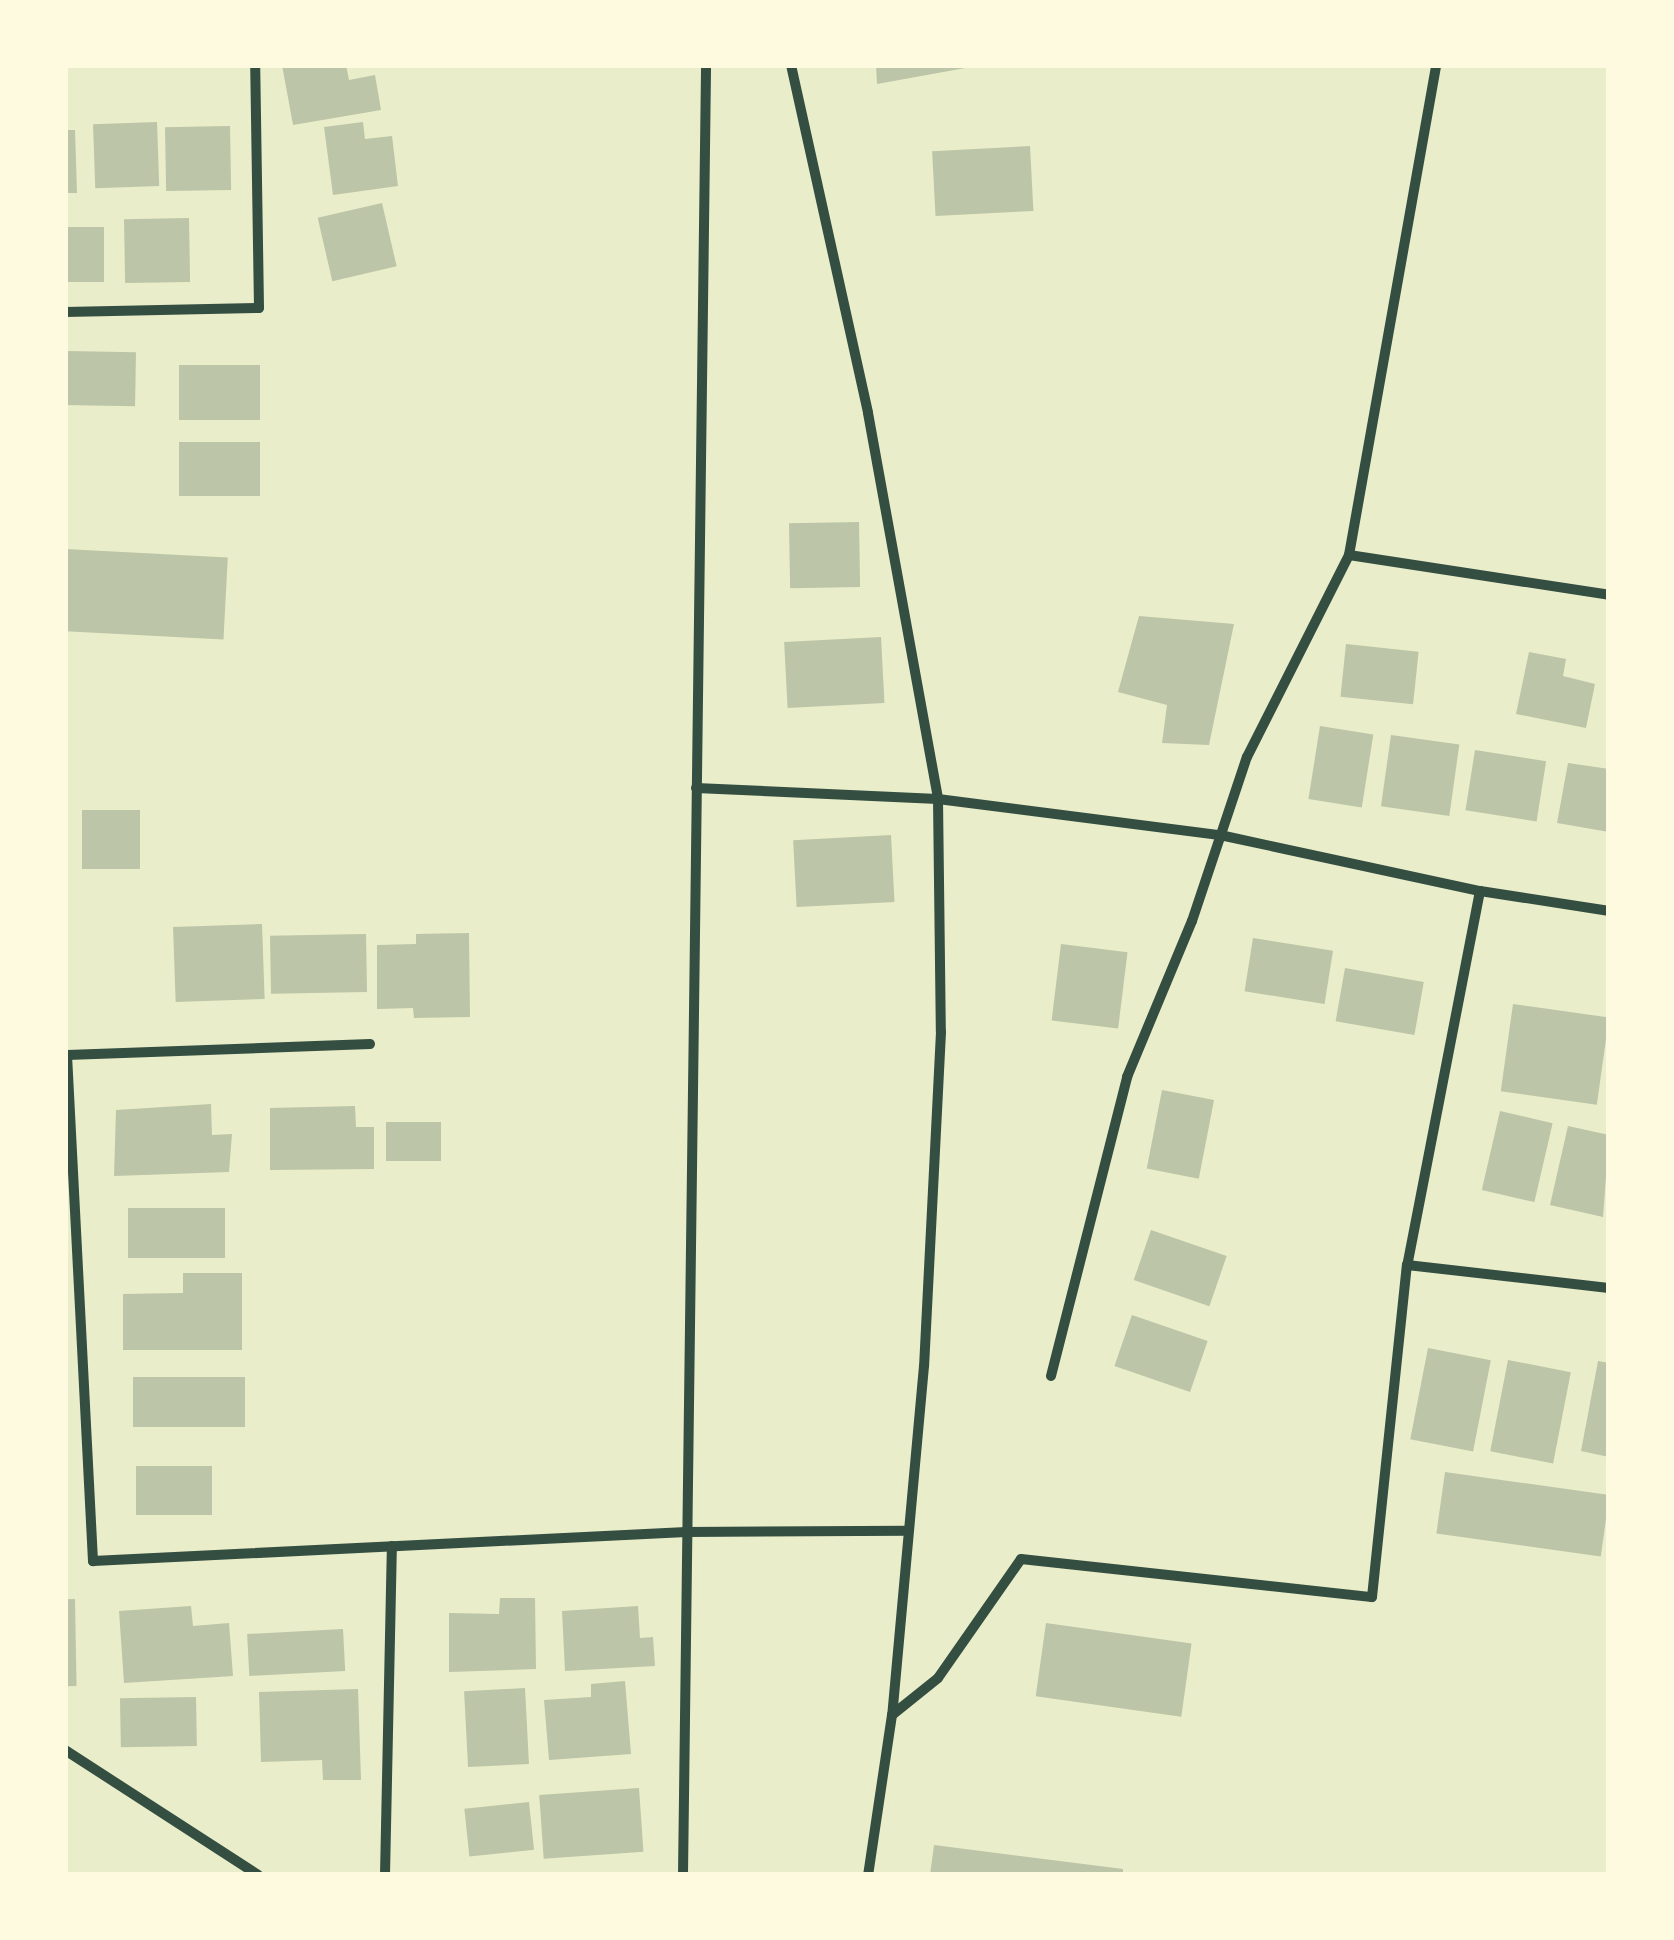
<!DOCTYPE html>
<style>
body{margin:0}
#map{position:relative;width:1674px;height:1940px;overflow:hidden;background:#e9edc9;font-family:Signika,sans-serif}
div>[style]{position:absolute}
.building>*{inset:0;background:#bcc5a7;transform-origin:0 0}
.minor>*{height:10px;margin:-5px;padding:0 5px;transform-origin:5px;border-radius:5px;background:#344e41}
span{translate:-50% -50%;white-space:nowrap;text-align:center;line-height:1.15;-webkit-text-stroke:10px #fefae0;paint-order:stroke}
.frame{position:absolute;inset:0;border:68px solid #fefae0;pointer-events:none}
</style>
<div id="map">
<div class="building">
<i style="clip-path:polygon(282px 65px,346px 65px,349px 80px,375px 75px,381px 110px,293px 125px)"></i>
<i style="clip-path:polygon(876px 65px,971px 65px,971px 67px,877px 84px)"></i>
<i style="left:157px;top:122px;width:64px;height:64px;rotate:88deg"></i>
<i style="clip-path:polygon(363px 122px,365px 139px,392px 136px,398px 186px,333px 195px,324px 127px)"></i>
<i style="left:230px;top:126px;width:64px;height:65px;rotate:89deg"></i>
<i style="clip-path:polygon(65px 130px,75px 130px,77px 193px,65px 193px)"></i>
<i style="left:1030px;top:146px;width:65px;height:98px;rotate:87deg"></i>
<i style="left:382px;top:203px;width:65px;height:66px;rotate:77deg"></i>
<i style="left:189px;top:218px;width:64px;height:65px;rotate:89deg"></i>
<i style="left:65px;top:227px;width:39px;height:55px"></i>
<i style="left:65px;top:351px;width:71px;height:54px;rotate:1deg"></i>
<i style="left:179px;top:365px;width:81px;height:55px"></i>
<i style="left:179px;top:442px;width:81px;height:54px"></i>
<i style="left:859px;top:522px;width:65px;height:70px;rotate:89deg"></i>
<i style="left:65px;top:549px;width:163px;height:82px;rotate:3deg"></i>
<i style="clip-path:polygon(1139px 616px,1234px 624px,1209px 745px,1162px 743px,1167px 705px,1118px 692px)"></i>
<i style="left:881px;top:637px;width:66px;height:97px;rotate:87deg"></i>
<i style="left:1346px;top:644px;width:73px;height:53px;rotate:6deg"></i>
<i style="clip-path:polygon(1529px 652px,1566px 659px,1563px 676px,1595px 684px,1586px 728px,1516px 714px)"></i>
<i style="left:1320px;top:726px;width:54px;height:74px;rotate:9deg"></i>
<i style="left:1391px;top:735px;width:69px;height:72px;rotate:8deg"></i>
<i style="left:1475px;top:750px;width:72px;height:61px;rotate:9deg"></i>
<i style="clip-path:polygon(1568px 763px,1609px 769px,1609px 832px,1557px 823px)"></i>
<i style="left:82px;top:810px;width:58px;height:59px"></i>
<i style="left:891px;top:835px;width:67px;height:98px;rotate:87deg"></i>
<i style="left:262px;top:924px;width:75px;height:89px;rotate:88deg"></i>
<i style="clip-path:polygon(469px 933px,470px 1017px,414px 1018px,413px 1008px,377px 1009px,377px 945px,416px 944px,416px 934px)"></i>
<i style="left:366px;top:934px;width:58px;height:96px;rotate:89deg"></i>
<i style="left:1253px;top:938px;width:81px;height:54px;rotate:9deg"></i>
<i style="left:1061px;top:944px;width:67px;height:77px;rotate:7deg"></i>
<i style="left:1345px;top:968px;width:80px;height:54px;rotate:10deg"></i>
<i style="left:1513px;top:1004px;width:97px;height:88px;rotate:8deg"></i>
<i style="left:1162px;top:1090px;width:53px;height:80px;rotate:11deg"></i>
<i style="clip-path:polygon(211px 1104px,212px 1135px,232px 1134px,229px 1172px,114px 1176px,116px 1110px)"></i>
<i style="clip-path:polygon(355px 1106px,356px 1127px,374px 1127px,374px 1169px,270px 1170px,270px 1108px)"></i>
<i style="left:1500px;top:1111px;width:54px;height:81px;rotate:13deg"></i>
<i style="left:441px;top:1122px;width:39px;height:55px;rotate:90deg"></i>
<i style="clip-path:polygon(1568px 1126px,1609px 1135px,1603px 1217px,1550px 1205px)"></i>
<i style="left:225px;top:1208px;width:50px;height:97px;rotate:90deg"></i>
<i style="left:1151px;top:1230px;width:80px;height:53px;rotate:19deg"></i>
<i style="clip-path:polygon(183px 1273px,242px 1273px,242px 1350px,123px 1350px,123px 1294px,183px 1293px)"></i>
<i style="left:1132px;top:1315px;width:80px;height:54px;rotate:19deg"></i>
<i style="left:1428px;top:1348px;width:64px;height:93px;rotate:11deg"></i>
<i style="left:1508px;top:1360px;width:64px;height:93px;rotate:11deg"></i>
<i style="clip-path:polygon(1598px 1361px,1609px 1363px,1609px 1457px,1581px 1451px)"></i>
<i style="left:133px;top:1377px;width:112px;height:50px"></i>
<i style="left:212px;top:1466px;width:49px;height:76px;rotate:90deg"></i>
<i style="left:1445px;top:1472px;width:166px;height:62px;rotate:8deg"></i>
<i style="clip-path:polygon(500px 1598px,535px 1598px,536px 1669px,449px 1672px,449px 1613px,499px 1614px)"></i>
<i style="left:75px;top:1599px;width:87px;height:10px;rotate:89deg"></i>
<i style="clip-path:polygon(191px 1606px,193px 1626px,229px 1623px,233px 1676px,124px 1683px,119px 1611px)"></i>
<i style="clip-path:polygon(638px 1606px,640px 1638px,653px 1637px,655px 1666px,565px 1671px,562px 1611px)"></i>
<i style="left:1046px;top:1623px;width:147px;height:74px;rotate:8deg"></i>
<i style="left:343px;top:1629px;width:42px;height:96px;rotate:87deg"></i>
<i style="clip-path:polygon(625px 1681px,631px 1754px,549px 1760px,544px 1700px,591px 1697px,591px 1684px)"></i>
<i style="left:525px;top:1688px;width:76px;height:61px;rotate:87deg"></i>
<i style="clip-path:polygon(358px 1689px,361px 1780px,323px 1780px,322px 1760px,261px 1762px,259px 1692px)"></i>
<i style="left:196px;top:1697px;width:49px;height:76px;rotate:89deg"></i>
<i style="left:639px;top:1788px;width:64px;height:100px;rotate:86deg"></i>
<i style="left:529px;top:1802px;width:48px;height:65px;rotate:84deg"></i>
<i style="clip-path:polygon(934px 1845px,1123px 1869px,1123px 1875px,930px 1875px)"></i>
</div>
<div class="minor">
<i style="left:791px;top:65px;width:356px;rotate:77.5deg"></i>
<i style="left:868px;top:413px;width:392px;rotate:79.7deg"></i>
<i style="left:938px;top:799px;width:233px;rotate:89.3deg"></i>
<i style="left:941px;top:1032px;width:334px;rotate:92.9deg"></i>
<i style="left:924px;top:1366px;width:350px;rotate:95.2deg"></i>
<i style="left:892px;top:1715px;width:162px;rotate:98.5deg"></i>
<i style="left:65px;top:312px;width:194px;rotate:-1.2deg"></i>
<i style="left:259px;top:308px;width:243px;rotate:-90.9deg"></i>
<i style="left:1349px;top:555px;width:263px;rotate:8.7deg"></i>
<i style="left:696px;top:788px;width:242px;rotate:2.6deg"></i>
<i style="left:938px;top:799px;width:284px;rotate:7.3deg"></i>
<i style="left:1220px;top:835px;width:266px;rotate:12.2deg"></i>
<i style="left:1480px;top:891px;width:131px;rotate:8.8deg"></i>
<i style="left:1480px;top:891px;width:381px;rotate:101deg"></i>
<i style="left:1407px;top:1265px;width:203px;rotate:6.5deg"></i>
<i style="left:370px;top:1044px;width:303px;rotate:177.9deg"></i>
<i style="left:67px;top:1055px;width:507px;rotate:87.06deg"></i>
<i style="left:93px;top:1561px;width:594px;rotate:-2.8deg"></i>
<i style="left:686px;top:1532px;width:222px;rotate:-0.3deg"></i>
<i style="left:1051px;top:1376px;width:309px;rotate:-75.7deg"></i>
<i style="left:1127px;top:1077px;width:169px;rotate:-67.4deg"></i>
<i style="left:1192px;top:921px;width:173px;rotate:-71.5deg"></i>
<i style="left:1247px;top:757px;width:226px;rotate:-63.2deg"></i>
<i style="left:1349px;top:555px;width:498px;rotate:-79.9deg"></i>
<i style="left:892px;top:1715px;width:59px;rotate:-38.8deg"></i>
<i style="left:938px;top:1678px;width:145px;rotate:-55.1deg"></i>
<i style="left:1021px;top:1559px;width:353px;rotate:6.2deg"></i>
<i style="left:1372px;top:1597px;width:334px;rotate:-84deg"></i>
<i style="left:65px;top:1750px;width:230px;rotate:32.9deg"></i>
<i style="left:385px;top:1875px;width:329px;rotate:-88.8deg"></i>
<i style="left:683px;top:1875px;width:1810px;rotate:-89.27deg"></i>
</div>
<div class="frame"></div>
</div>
